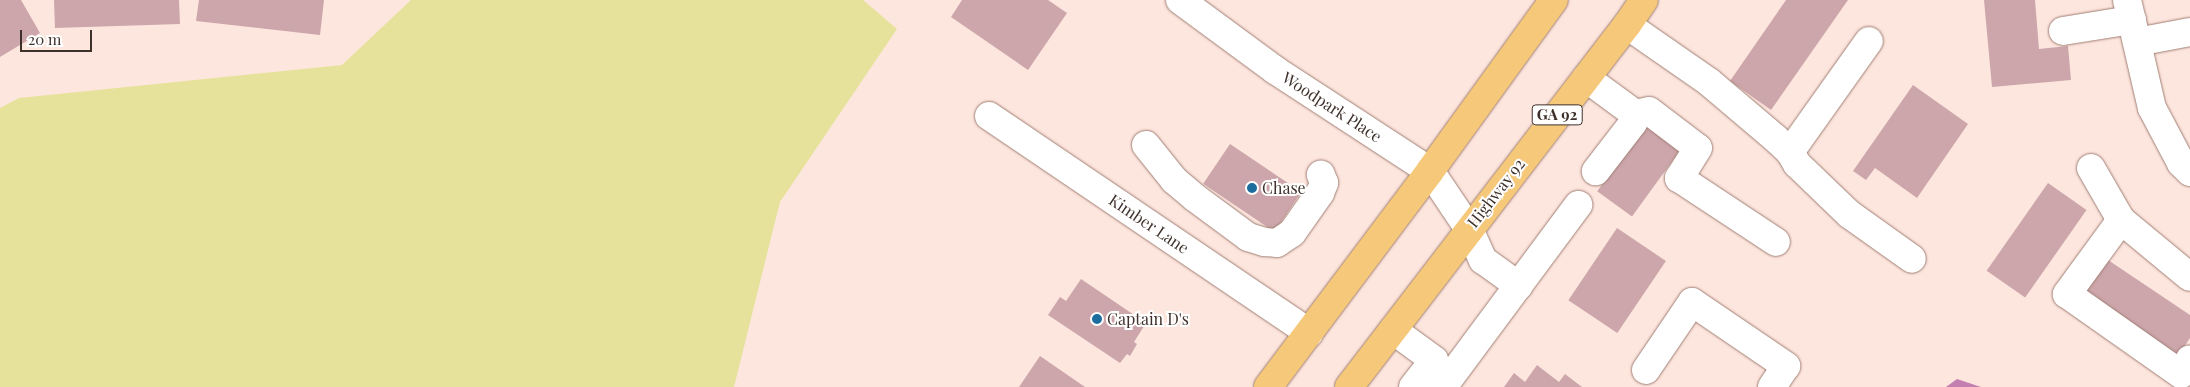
<!DOCTYPE html>
<style>
body{margin:0}
#map{position:relative;width:2190px;height:387px;overflow:hidden;background:#fde6de;font-family:"Playfair Display",serif}
div>[style]{position:absolute}
.green>*{inset:0;background:#e7e29b}
.water>*{inset:0;background:#c27fb0}
.building>*{inset:0;background:#cca6ab;transform-origin:0 0}
.roads{filter:drop-shadow(0 0 1px #a07f73) drop-shadow(0 0 1px #a07f73)}
.minor>*{height:28px;margin:-14px;padding:0 14px;transform-origin:14px;border-radius:14px;background:#fff}
.major>*{height:28px;margin:-14px;padding:0 14px;transform-origin:14px;border-radius:14px;background:#f6c879}
.dots>*{width:14px;height:14px;translate:-50% -50%;box-sizing:border-box;border:2px solid #fff;border-radius:50%}
span{translate:-50% -50%;white-space:nowrap;text-align:center;line-height:1.15;-webkit-text-stroke:4px #fff;paint-order:stroke}
.shield-label span{padding:1px 4px;background:#fff;border:1px solid;border-radius:4px;-webkit-text-stroke-width:0}
.shield-label{font-size:15px;color:#3e302a;font-weight:700}
.street-label{font-size:16px;color:#3e302a}
.poi-label{font-size:16px;color:#3e302a}
.left{translate:0 -50%;text-align:left}
.scale{position:absolute;left:20px;top:30px;width:72px;height:22px;box-sizing:border-box;border:2px solid #3e302a;border-top:0;padding-left:6px;font-size:15px;line-height:18px;white-space:nowrap;color:#3e302a;-webkit-text-stroke:4px #fff;paint-order:stroke}
</style>
<div id="map">
<div class="green">
<i style="clip-path:polygon(411px 0,863px 0,897px 29px,780px 202px,734px 387px,0 387px,0 108px,19px 98px,342px 65px)"></i>
</div>
<div class="water">
<i style="clip-path:polygon(1957px 379px,1981px 387px,1946px 387px)"></i>
</div>
<div class="building">
<i style="clip-path:polygon(0 0,21px 0,40px 33px,0 57px)"></i>
<i style="clip-path:polygon(54px 0,179px 0,180px 24px,55px 28px)"></i>
<i style="clip-path:polygon(199px 0,324px 0,320px 35px,196px 21px)"></i>
<i style="clip-path:polygon(962px 0,1048px 0,1067px 13px,1028px 70px,951px 17px)"></i>
<i style="clip-path:polygon(1786px 0,1848px 0,1771px 110px,1730px 81px)"></i>
<i style="clip-path:polygon(1984px 0,2035px 0,2039px 49px,2068px 46px,2071px 80px,1992px 87px)"></i>
<i style="clip-path:polygon(1913px 85px,1968px 124px,1917px 198px,1875px 168px,1866px 180px,1853px 171px)"></i>
<i style="left:1646px;top:124px;width:43px;height:83px;rotate:36deg"></i>
<i style="left:1230px;top:144px;width:86px;height:48px;rotate:34deg"></i>
<i style="left:2048px;top:183px;width:47px;height:107px;rotate:35deg"></i>
<i style="left:1617px;top:228px;width:59px;height:87px;rotate:34deg"></i>
<i style="clip-path:polygon(2105px 258px,2190px 315px,2190px 338px,2173px 363px,2078px 298px)"></i>
<i style="clip-path:polygon(1081px 279px,1146px 323px,1134px 342px,1137px 344px,1130px 356px,1127px 354px,1120px 363px,1048px 315px,1060px 297px,1066px 301px)"></i>
<i style="clip-path:polygon(1040px 356px,1085px 387px,1019px 387px)"></i>
<i style="clip-path:polygon(1537px 365px,1559px 382px,1565px 374px,1582px 387px,1504px 387px,1514px 373px,1525px 382px)"></i>
</div>
<div class="roads">
<div class="minor">
<i style="left:1180px;top:0;width:118px;rotate:36.4deg"></i>
<i style="left:1275px;top:70px;width:185px;rotate:33.1deg"></i>
<i style="left:1430px;top:171px;width:70px;rotate:56.1deg"></i>
<i style="left:1469px;top:229px;width:34px;rotate:66deg"></i>
<i style="left:1483px;top:260px;width:44px;rotate:35.8deg"></i>
<i style="left:2127px;top:0;width:111px;rotate:77deg"></i>
<i style="left:2152px;top:108px;width:62px;rotate:62.2deg"></i>
<i style="left:2181px;top:163px;width:13px;rotate:45deg"></i>
<i style="left:1627px;top:25px;width:100px;rotate:34.8deg"></i>
<i style="left:1709px;top:82px;width:87px;rotate:40.3deg"></i>
<i style="left:1775px;top:138px;width:21px;rotate:43deg"></i>
<i style="left:1790px;top:152px;width:14px;rotate:60deg"></i>
<i style="left:1797px;top:164px;width:72px;rotate:43.9deg"></i>
<i style="left:1849px;top:214px;width:77px;rotate:35.5deg"></i>
<i style="left:2063px;top:31px;width:70px;rotate:-9.1deg"></i>
<i style="left:2137px;top:42px;width:54px;rotate:-10.7deg"></i>
<i style="left:1586px;top:78px;width:61px;rotate:36.3deg"></i>
<i style="left:1635px;top:114px;width:9px;rotate:103deg"></i>
<i style="left:1633px;top:123px;width:61px;rotate:127.6deg"></i>
<i style="left:1635px;top:114px;width:14px;rotate:-12deg"></i>
<i style="left:1649px;top:111px;width:61px;rotate:37.1deg"></i>
<i style="left:1698px;top:148px;width:36px;rotate:122deg"></i>
<i style="left:1679px;top:178px;width:116px;rotate:33.4deg"></i>
<i style="left:989px;top:116px;width:387px;rotate:34.1deg"></i>
<i style="left:1146px;top:145px;width:45px;rotate:51.3deg"></i>
<i style="left:1174px;top:180px;width:26px;rotate:40deg"></i>
<i style="left:1194px;top:197px;width:67px;rotate:36.5deg"></i>
<i style="left:1248px;top:237px;width:17px;rotate:17deg"></i>
<i style="left:1264px;top:242px;width:13px;rotate:4deg"></i>
<i style="left:1277px;top:243px;width:18px;rotate:-34deg"></i>
<i style="left:1292px;top:233px;width:49px;rotate:-55deg"></i>
<i style="left:1320px;top:193px;width:11px;rotate:-68deg"></i>
<i style="left:1324px;top:183px;width:9px;rotate:-111deg"></i>
<i style="left:1790px;top:152px;width:136px;rotate:-54.6deg"></i>
<i style="left:2091px;top:168px;width:60px;rotate:60deg"></i>
<i style="left:2121px;top:220px;width:89px;rotate:39.6deg"></i>
<i style="left:2121px;top:220px;width:92px;rotate:126.1deg"></i>
<i style="left:2067px;top:294px;width:139px;rotate:35.1deg"></i>
<i style="left:2181px;top:374px;width:17px;rotate:-59deg"></i>
<i style="left:1393px;top:330px;width:51px;rotate:36.2deg"></i>
<i style="left:1434px;top:360px;width:34px;rotate:128deg"></i>
<i style="left:1646px;top:370px;width:82px;rotate:-55.9deg"></i>
<i style="left:1692px;top:302px;width:114px;rotate:34.2deg"></i>
<i style="left:1786px;top:366px;width:25px;rotate:124deg"></i>
<i style="left:1443px;top:387px;width:227px;rotate:-53.4deg"></i>
</div>
<div class="major">
<i style="left:1268px;top:387px;width:270px;rotate:-53.1deg"></i>
<i style="left:1430px;top:171px;width:211px;rotate:-54.1deg"></i>
<i style="left:1349px;top:387px;width:456px;rotate:-52.5deg"></i>
<i style="left:1627px;top:25px;width:30px;rotate:-56deg"></i>
</div>
</div>
<div class="dots">
<i style="left:1252px;top:188px;background:#1c6c9e"></i>
<i style="left:1097px;top:319px;background:#1c6c9e"></i>
</div>
<div class="shield-label">
<span style="left:1557px;top:115px">GA 92</span>
</div>
<div class="street-label">
<span style="left:1332px;top:107px;rotate:33deg">Woodpark Place</span>
<span style="left:1496px;top:193px;rotate:-52deg">Highway 92</span>
<span style="left:1149px;top:224px;rotate:34deg">Kimber Lane</span>
</div>
<div class="poi-label">
<span class="left" style="left:1262px;top:188px">Chase</span>
<span class="left" style="left:1107px;top:319px">Captain D's</span>
</div>
<div class="scale">20 m</div>
</div>
